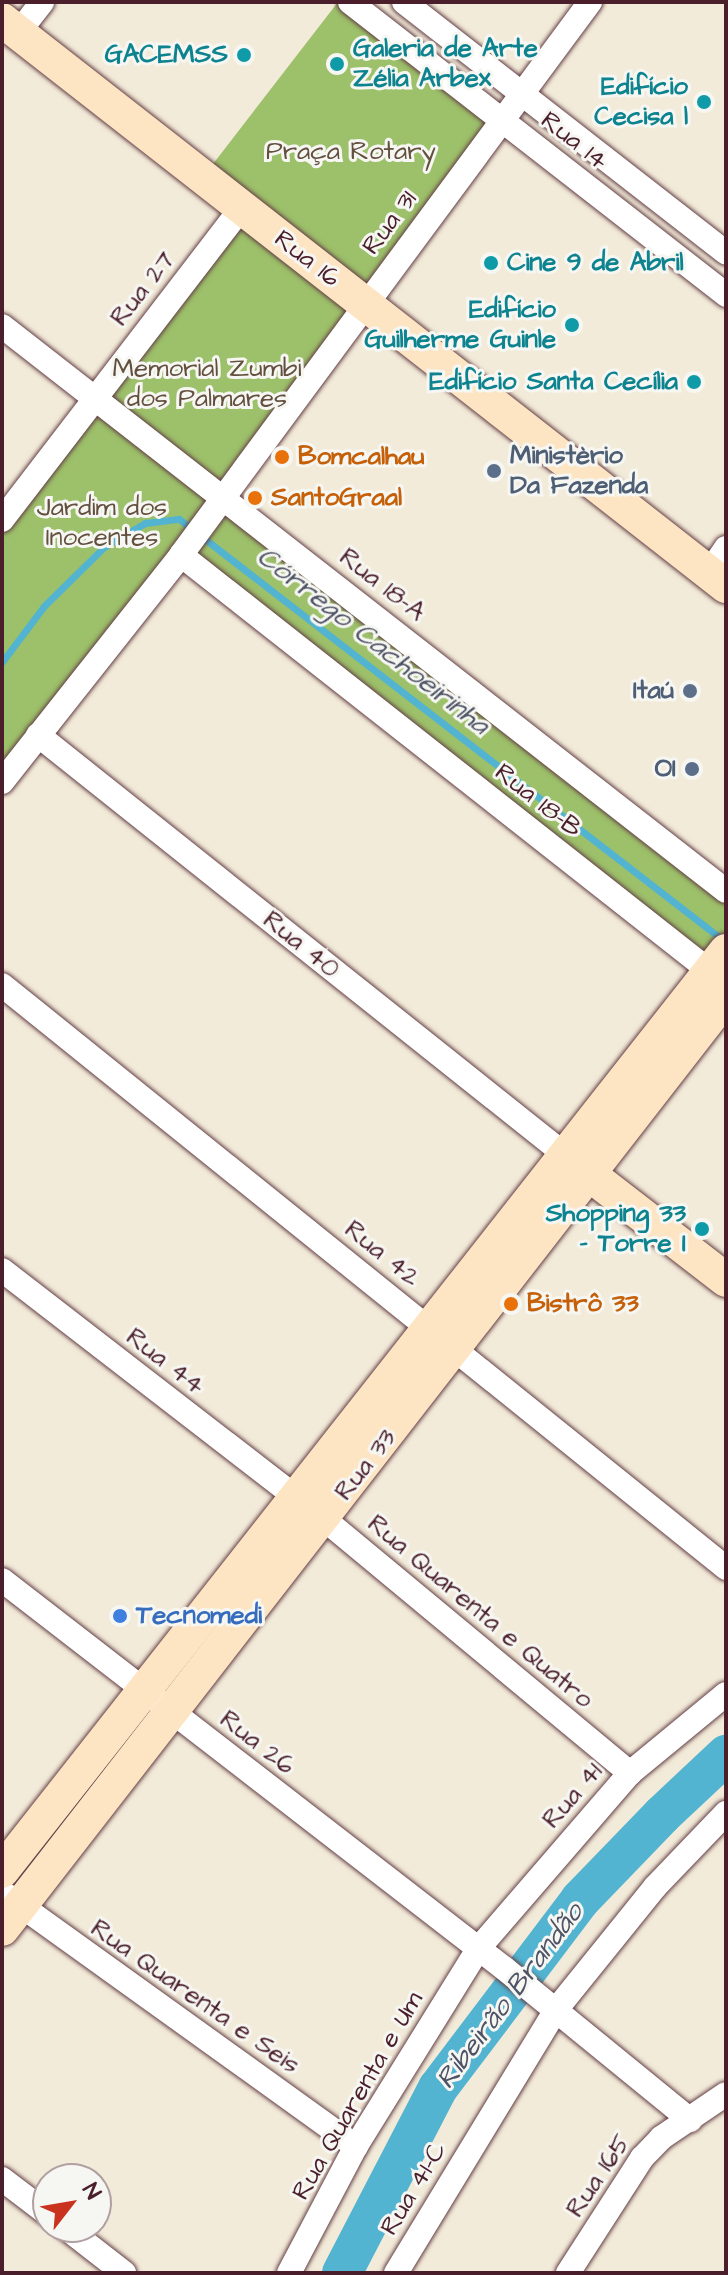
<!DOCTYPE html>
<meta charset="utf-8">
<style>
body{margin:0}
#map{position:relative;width:728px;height:2275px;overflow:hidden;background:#f3ebd9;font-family:"Architects Daughter",sans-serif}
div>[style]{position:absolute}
.green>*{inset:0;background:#9dc06a}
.stream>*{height:7px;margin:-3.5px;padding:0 3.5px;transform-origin:3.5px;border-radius:3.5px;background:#52b4d1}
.river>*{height:40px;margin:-20px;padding:0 20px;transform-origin:20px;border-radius:20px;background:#52b4d1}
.roads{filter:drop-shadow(0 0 2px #633e45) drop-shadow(0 0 2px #633e45)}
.street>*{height:24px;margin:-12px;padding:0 12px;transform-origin:12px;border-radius:12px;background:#fff}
.secondary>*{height:34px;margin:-17px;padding:0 17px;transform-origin:17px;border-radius:17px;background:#fde5c4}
.dots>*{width:22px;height:22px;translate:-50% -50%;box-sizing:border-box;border:4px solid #f6f6f2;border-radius:50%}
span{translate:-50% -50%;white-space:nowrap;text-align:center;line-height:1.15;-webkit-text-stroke:6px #f6f6f2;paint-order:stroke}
.culture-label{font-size:26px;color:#0d838f;font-weight:700}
.left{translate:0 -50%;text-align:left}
.right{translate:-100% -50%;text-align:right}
.street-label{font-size:26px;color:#4a1f2b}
.park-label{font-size:26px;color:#634f3e}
.service-label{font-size:26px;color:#4e5e75;font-weight:700}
.food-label{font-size:26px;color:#c56008;font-weight:700}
.shop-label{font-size:26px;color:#366cbe;font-weight:700}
.water-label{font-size:28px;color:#4d5365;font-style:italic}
.frame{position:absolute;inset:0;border:4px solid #4a1f2b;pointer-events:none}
.north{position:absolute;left:32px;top:2163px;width:80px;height:80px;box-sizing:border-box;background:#f6f6f2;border:2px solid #b1a0a2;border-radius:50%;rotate:59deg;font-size:22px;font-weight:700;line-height:32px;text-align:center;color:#4a1f2b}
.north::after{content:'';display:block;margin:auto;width:28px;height:36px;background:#c8321e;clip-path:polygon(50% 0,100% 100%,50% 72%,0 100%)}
</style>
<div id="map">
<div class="green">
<i style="clip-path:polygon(338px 2px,350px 2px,502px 120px,224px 497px,726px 891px,726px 951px,710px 972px,181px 555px,2px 782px,2px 520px,242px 208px,213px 164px)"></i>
</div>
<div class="stream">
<i style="left:2px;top:662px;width:70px;rotate:-53.1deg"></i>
<i style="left:44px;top:606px;width:84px;rotate:-44.5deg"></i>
<i style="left:104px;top:547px;width:48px;rotate:-30.3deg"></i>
<i style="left:145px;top:523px;width:34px;rotate:-7deg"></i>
<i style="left:179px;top:519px;width:689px;rotate:37.75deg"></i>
</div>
<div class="river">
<i style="left:342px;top:2273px;width:208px;rotate:-62.6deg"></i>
<i style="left:438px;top:2088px;width:236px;rotate:-52.9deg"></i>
<i style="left:580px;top:1900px;width:118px;rotate:-46deg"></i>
<i style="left:662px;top:1815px;width:88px;rotate:-43.2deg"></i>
</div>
<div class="roads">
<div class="street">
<i style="left:350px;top:2px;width:477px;rotate:37.9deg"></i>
<i style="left:404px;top:2px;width:408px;rotate:37.9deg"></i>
<i style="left:18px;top:33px;width:39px;rotate:-52deg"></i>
<i style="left:2px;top:326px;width:918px;rotate:37.97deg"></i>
<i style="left:2px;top:520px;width:394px;rotate:-52.5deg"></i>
<i style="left:181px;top:555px;width:687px;rotate:38.2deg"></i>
<i style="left:709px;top:573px;width:30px;rotate:-56deg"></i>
<i style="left:38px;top:735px;width:690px;rotate:38.53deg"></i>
<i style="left:2px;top:782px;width:289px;rotate:-51.7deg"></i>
<i style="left:181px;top:555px;width:688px;rotate:-53.51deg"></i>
<i style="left:2px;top:985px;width:930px;rotate:38.84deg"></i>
<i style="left:2px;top:1270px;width:407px;rotate:37.7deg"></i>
<i style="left:324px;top:1519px;width:398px;rotate:39.7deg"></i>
<i style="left:2px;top:1580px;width:636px;rotate:37.72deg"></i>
<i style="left:505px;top:1969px;width:239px;rotate:39.2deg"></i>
<i style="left:2px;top:1892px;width:436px;rotate:35.7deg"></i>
<i style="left:2px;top:2179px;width:58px;rotate:37.3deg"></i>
<i style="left:65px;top:2227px;width:75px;rotate:37.9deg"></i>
<i style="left:289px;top:2273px;width:144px;rotate:-62.2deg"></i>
<i style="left:356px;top:2146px;width:232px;rotate:-58.2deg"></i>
<i style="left:478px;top:1949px;width:233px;rotate:-49.2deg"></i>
<i style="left:630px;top:1773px;width:124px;rotate:-39.5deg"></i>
<i style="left:396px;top:2273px;width:306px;rotate:-58.7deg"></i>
<i style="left:555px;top:2011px;width:159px;rotate:-51.1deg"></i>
<i style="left:655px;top:1887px;width:103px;rotate:-46.2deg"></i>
<i style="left:568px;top:2273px;width:137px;rotate:-57.2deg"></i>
<i style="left:642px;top:2158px;width:28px;rotate:-46deg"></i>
<i style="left:661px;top:2138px;width:78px;rotate:-34.1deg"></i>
</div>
<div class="secondary">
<i style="left:2px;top:20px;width:919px;rotate:38.02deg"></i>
<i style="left:589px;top:1174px;width:173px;rotate:37.7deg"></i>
<i style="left:2px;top:1871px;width:1171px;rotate:-51.8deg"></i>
<i style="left:2px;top:1929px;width:1180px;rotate:-52.16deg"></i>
</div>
</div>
<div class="dots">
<i style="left:244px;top:55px;background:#0f9aa8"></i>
<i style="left:337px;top:64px;background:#0f9aa8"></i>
<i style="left:704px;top:102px;background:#0f9aa8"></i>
<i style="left:491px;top:263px;background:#0f9aa8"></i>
<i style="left:572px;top:325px;background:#0f9aa8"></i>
<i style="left:694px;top:382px;background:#0f9aa8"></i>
<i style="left:282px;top:457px;background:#e8710a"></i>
<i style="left:494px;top:471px;background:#5c6f8a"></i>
<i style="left:255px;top:498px;background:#e8710a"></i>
<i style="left:690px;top:691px;background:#5c6f8a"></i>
<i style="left:692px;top:769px;background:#5c6f8a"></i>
<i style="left:702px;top:1229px;background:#0f9aa8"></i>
<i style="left:511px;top:1304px;background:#e8710a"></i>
<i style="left:120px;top:1616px;background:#3f7fe0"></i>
</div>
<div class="culture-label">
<span class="left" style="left:353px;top:64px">Galeria de Arte<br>Zélia Arbex</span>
<span class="right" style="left:228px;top:55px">GACEMSS</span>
<span class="right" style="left:688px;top:102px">Edifício<br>Cecisa l</span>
<span class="left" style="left:507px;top:263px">Cine 9 de Abril</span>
<span class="right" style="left:556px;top:325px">Edifício<br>Guilherme Guinle</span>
<span class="right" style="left:678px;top:382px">Edifício Santa Cecília</span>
<span class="right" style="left:686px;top:1229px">Shopping 33<br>- Torre I</span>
</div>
<div class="street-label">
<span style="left:574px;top:141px;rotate:38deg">Rua 14</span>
<span style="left:390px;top:223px;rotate:-53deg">Rua 31</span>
<span style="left:307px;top:259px;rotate:38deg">Rua 16</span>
<span style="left:143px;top:289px;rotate:-52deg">Rua 27</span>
<span style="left:382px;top:585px;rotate:38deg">Rua 18-A</span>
<span style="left:538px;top:801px;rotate:38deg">Rua 18-B</span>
<span style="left:301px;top:945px;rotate:39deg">Rua 40</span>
<span style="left:382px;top:1254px;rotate:39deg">Rua 42</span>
<span style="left:165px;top:1362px;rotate:38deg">Rua 44</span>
<span style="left:366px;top:1465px;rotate:-52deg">Rua 33</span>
<span style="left:480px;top:1612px;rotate:40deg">Rua Quarenta e Quatro</span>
<span style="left:257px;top:1743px;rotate:38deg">Rua 26</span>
<span style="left:573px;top:1796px;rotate:-49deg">Rua 41</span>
<span style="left:195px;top:1997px;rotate:35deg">Rua Quarenta e Seis</span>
<span style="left:358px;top:2096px;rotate:-60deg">Rua Quarenta e Um</span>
<span style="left:599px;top:2176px;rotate:-56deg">Rua 165</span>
<span style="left:414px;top:2189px;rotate:-59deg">Rua 41-C</span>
</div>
<div class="park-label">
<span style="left:351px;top:152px">Praça Rotary</span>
<span style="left:207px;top:384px">Memorial Zumbi<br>dos Palmares</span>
<span style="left:102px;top:523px">Jardim dos<br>Inocentes</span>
</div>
<div class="service-label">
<span class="left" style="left:510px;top:471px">Ministèrio<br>Da Fazenda</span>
<span class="right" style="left:674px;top:691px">Itaú</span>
<span class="right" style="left:676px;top:769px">OI</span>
</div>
<div class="food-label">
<span class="left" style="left:298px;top:457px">Bomcalhau</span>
<span class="left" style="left:271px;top:498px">SantoGraal</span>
<span class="left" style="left:527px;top:1304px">Bistrô 33</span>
</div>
<div class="shop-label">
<span class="left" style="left:136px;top:1616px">Tecnomedi</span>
</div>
<div class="water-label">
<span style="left:373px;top:641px;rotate:38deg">Córrego Cachoeirinha</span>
<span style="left:510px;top:1996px;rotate:-53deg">Ribeirão Brandão</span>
</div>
<div class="frame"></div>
<div class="north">N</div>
</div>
